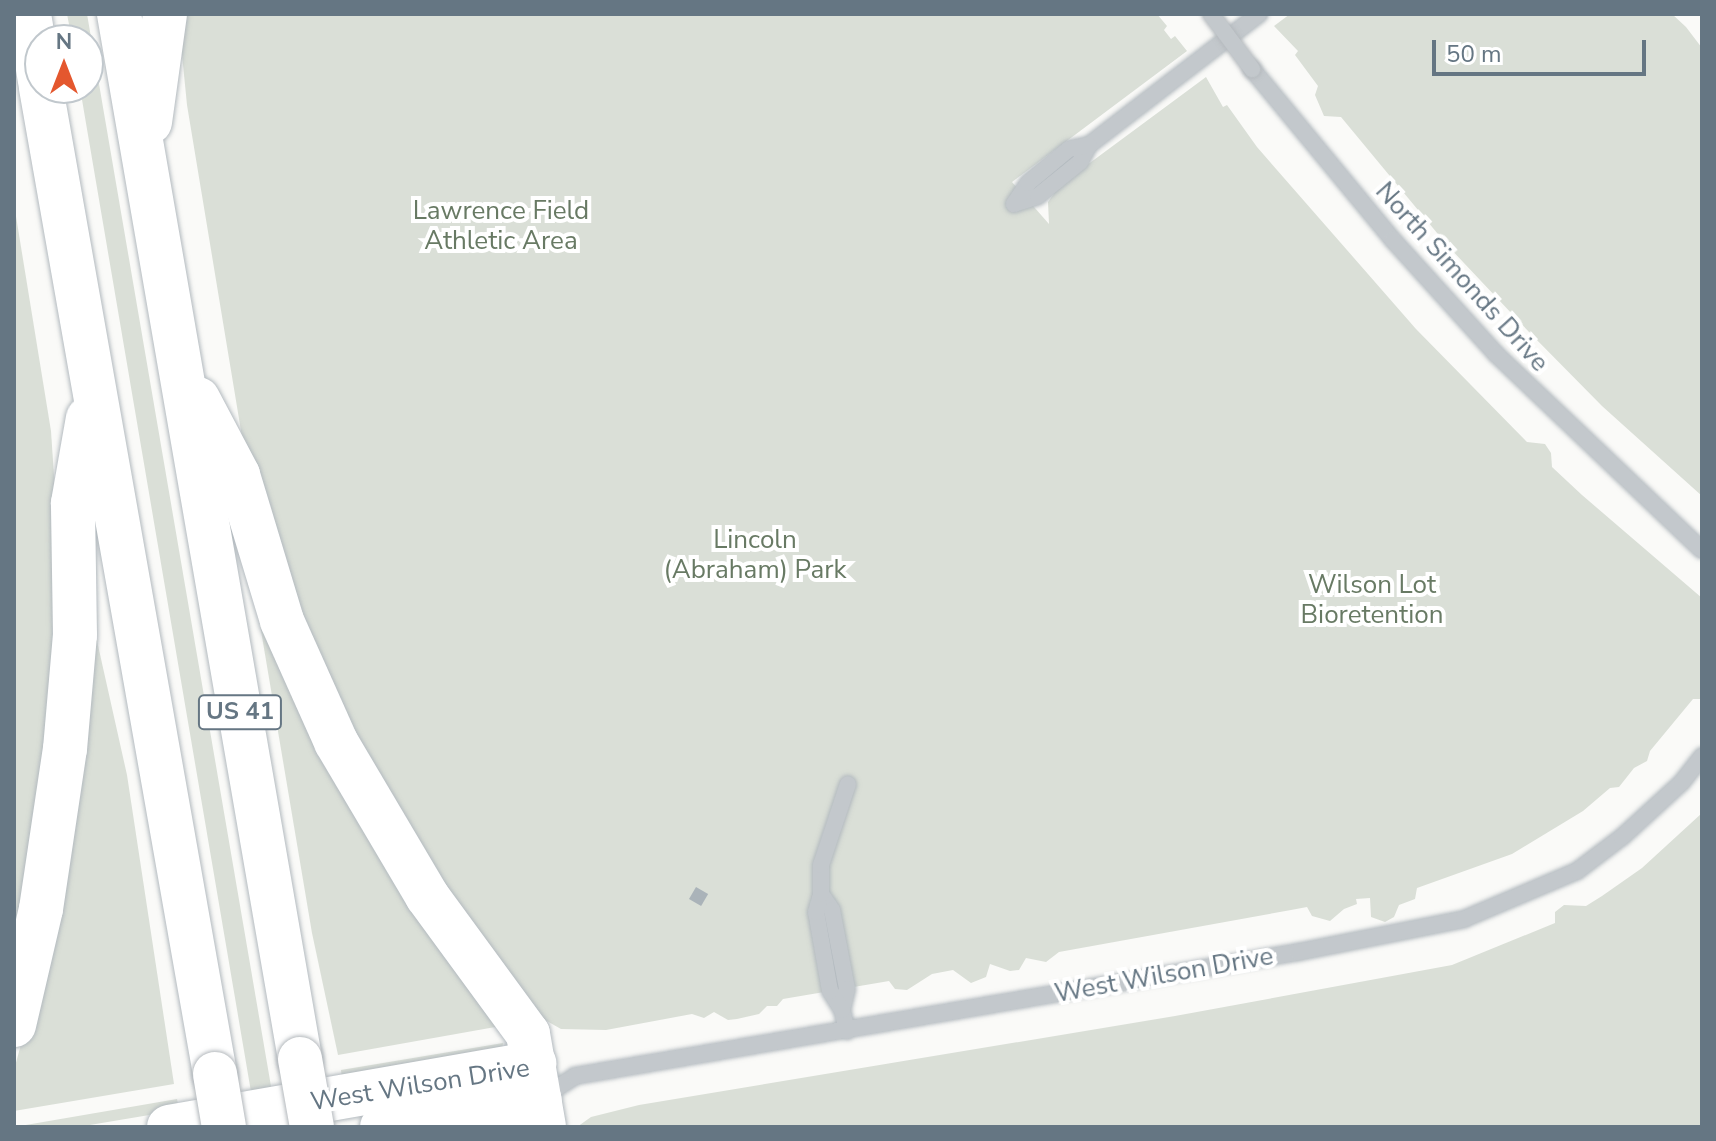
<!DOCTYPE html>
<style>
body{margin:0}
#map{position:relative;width:1716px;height:1141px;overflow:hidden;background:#fafaf8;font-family:"Nunito Sans",sans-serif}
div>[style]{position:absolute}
.green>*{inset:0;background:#dadfd7}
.building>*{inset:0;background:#aab3b9;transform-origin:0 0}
.roads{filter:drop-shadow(0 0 2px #b3babf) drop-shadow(0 0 2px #b3babf)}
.lane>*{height:16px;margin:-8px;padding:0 8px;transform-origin:8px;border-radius:8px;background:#c3c8cc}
.secondary>*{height:44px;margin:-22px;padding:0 22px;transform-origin:22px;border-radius:22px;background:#fff}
.highway>*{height:44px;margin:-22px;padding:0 22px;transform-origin:22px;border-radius:22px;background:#fff}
.bridges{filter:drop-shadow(0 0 2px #b4b9bd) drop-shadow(0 0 2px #b4b9bd)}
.lane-bridge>*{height:16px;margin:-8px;padding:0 8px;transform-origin:8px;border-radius:8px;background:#c3c8cc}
.highway-bridge>*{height:44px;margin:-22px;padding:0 22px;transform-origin:22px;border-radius:22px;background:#fff}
span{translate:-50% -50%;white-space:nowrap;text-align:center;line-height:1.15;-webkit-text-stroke:8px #fff;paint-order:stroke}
.shield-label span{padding:2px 6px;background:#fff;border:2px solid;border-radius:6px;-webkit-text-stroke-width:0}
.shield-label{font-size:24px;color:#657683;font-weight:700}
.park-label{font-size:26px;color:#687a64}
.street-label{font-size:26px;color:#657683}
.frame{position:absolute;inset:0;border:16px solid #657683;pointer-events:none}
.north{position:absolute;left:24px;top:24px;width:80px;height:80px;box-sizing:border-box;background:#fff;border:2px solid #c1c8cd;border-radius:50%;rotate:0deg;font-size:22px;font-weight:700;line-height:32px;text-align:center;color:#657683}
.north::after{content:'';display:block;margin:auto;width:28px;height:36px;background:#e4572e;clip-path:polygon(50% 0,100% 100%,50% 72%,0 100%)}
.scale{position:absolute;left:1432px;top:40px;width:214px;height:36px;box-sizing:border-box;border:4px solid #657683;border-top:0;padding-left:10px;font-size:24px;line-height:28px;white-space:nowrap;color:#657683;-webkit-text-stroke:6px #fff;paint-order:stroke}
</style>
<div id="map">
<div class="green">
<i style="clip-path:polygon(67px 14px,87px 14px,278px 1127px,257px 1127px,80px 88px,88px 88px,88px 40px,72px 40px)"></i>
<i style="clip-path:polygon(178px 14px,1157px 14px,1167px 26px,1164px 30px,1171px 39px,1175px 36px,1187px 51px,1012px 182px,1049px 224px,1048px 202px,1060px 185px,1206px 77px,1223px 107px,1227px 105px,1257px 147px,1416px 329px,1527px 442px,1545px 444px,1551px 453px,1552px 467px,1582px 495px,1702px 598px,1702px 699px,1693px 699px,1650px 751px,1647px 761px,1634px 768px,1619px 787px,1610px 788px,1583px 811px,1512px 854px,1417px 888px,1415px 899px,1399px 905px,1394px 917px,1385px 922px,1371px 917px,1370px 898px,1356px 899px,1357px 904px,1344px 909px,1330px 921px,1312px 916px,1307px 907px,1291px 910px,1059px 952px,1046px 962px,1026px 958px,1019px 970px,1010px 971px,990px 964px,986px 977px,971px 983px,953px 970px,932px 974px,907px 990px,895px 989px,889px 981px,783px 999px,777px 1006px,767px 1006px,759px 1014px,737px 1019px,728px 1020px,714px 1012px,704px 1018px,692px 1014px,606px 1030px,561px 1029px,545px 1020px,439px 885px,311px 652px,244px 449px,187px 105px)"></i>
<i style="clip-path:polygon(1290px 14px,1672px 14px,1686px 27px,1702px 48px,1702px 496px,1602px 406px,1529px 332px,1447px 245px,1341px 117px,1324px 116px,1315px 95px,1318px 86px,1295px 55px,1298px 51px,1274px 26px)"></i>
<i style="clip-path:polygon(14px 204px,51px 431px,56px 506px,51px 708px,14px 952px)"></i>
<i style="clip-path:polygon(255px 595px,501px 1026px,338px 1055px,312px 933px)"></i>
<i style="clip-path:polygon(91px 614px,127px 775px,174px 1084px,14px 1111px,14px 1070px,35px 993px)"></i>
<i style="clip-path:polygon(1702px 813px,1702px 1127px,577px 1127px,591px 1117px,639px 1105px,1175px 1016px,1452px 965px,1555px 923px,1555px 912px,1564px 905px,1586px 906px,1602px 896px,1642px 868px)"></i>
<i style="clip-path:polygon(503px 1043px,502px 1050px,342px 1081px,341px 1070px)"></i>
<i style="clip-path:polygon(177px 1099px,179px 1110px,78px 1127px,14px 1127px)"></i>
</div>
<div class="building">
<i style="left:696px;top:887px;width:14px;height:14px;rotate:30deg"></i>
</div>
<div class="roads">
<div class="lane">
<i style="left:1252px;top:69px;width:222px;rotate:50.5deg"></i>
<i style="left:1393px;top:240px;width:154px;rotate:47.9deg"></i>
<i style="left:1496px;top:354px;width:284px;rotate:43.6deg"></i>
<i style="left:1014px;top:204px;width:25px;rotate:-18deg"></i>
<i style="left:1038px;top:196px;width:54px;rotate:-39deg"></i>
<i style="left:1080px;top:162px;width:19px;rotate:-62deg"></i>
<i style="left:1089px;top:145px;width:215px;rotate:-37.6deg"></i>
<i style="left:1014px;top:204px;width:25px;rotate:-56deg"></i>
<i style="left:1028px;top:183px;width:53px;rotate:-39.7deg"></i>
<i style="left:1069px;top:149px;width:20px;rotate:-11deg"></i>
<i style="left:821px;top:894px;width:19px;rotate:55deg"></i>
<i style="left:832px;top:910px;width:80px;rotate:79.2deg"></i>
<i style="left:847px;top:989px;width:22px;rotate:103deg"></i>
<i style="left:847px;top:1031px;width:22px;rotate:-103deg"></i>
<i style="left:842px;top:1010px;width:22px;rotate:-122deg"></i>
<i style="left:830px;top:991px;width:80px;rotate:-100deg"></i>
<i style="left:816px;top:912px;width:19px;rotate:-74deg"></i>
<i style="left:821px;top:894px;width:29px;rotate:-90deg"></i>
<i style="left:821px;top:865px;width:85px;rotate:-71.6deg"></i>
<i style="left:543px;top:1097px;width:38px;rotate:-33deg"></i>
<i style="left:575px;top:1076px;width:734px;rotate:-9.73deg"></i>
<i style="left:1298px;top:952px;width:169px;rotate:-11.2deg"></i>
<i style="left:1464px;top:919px;width:123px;rotate:-23deg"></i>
<i style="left:1577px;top:871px;width:56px;rotate:-37.1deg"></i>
<i style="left:1622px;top:837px;width:81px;rotate:-42.5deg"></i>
<i style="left:1682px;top:782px;width:33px;rotate:-52deg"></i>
</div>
<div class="secondary">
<i style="left:169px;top:1127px;width:371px;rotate:-9.9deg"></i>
<i style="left:382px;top:1127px;width:160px;rotate:-9.7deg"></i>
</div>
<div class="highway">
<i style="left:29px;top:14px;width:68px;rotate:80.7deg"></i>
<i style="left:119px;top:14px;width:1061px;rotate:80.17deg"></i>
<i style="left:41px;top:88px;width:1001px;rotate:79.99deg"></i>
<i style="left:150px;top:122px;width:109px;rotate:-82.1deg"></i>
<i style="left:198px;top:399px;width:86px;rotate:62.2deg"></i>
<i style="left:238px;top:475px;width:152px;rotate:73.2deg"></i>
<i style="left:282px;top:621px;width:133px;rotate:65.9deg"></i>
<i style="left:336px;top:742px;width:179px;rotate:59.4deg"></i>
<i style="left:427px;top:896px;width:171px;rotate:53.8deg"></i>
<i style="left:528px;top:1034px;width:94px;rotate:80.2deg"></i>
<i style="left:14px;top:1025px;width:119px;rotate:-76.9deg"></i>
<i style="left:41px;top:909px;width:162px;rotate:-81.5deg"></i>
<i style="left:65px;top:749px;width:114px;rotate:-85deg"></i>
<i style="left:75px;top:635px;width:132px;rotate:-90.9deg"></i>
<i style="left:73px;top:503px;width:86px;rotate:-80deg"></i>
</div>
</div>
<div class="bridges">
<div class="lane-bridge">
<i style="left:1211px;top:14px;width:69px;rotate:53.3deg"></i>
</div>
<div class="highway-bridge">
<i style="left:300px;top:1059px;width:69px;rotate:80deg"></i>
<i style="left:215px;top:1074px;width:54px;rotate:80.4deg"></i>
</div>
</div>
<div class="shield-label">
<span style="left:240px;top:712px">US 41</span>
</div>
<div class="park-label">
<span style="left:501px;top:226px">Lawrence Field<br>Athletic Area</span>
<span style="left:755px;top:555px">Lincoln<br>(Abraham) Park</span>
<span style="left:1372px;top:600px">Wilson Lot<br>Bioretention</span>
</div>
<div class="street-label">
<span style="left:1462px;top:277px;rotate:48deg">North Simonds Drive</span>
<span style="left:1164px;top:975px;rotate:-10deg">West Wilson Drive</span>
<span style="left:420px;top:1085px;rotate:-9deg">West Wilson Drive</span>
</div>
<div class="frame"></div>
<div class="north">N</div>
<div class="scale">50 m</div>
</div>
